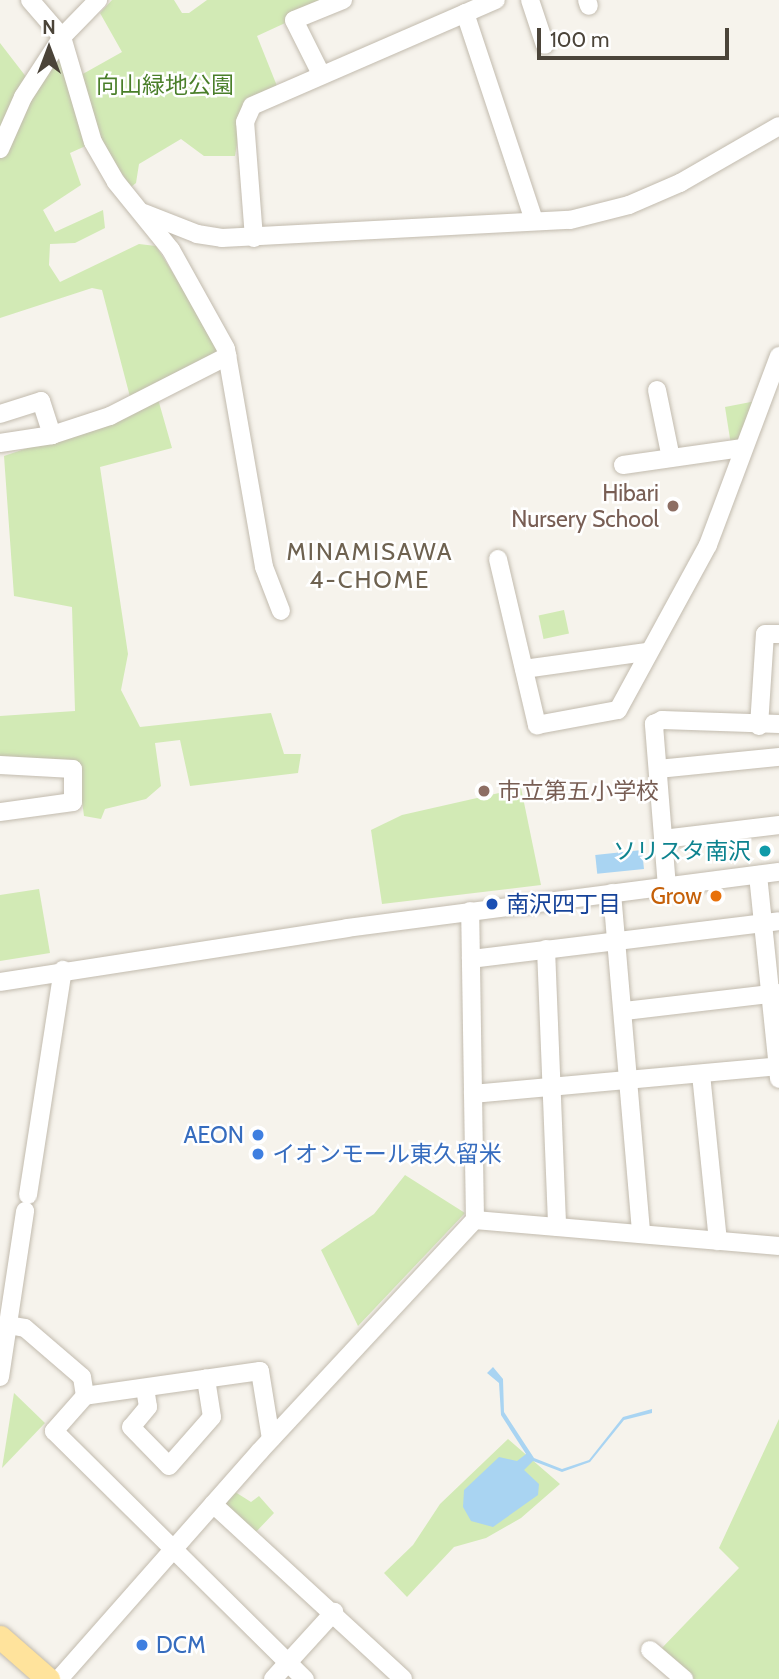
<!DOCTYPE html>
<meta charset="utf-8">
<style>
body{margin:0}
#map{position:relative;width:779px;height:1679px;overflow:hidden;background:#f6f3ec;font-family:Cabin,"Noto Sans JP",sans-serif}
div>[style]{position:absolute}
.green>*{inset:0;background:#d2eab5;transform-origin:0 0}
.water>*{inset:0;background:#a9d4f2;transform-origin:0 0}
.roads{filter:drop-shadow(0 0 2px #c2bbae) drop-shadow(0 0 2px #c2bbae)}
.minor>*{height:18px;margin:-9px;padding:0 9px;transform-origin:9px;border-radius:9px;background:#fff}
.major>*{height:23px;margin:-11.5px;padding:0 11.5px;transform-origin:11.5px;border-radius:11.5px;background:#ffe39c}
.dots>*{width:19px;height:19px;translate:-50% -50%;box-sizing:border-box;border:4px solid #fff;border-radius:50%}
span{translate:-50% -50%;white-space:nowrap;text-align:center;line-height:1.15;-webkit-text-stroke:5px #fff;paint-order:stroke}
.park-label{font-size:23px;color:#4a7f2a}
.education-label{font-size:23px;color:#785e54}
.right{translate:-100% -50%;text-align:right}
.left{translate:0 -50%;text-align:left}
.culture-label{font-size:23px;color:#0d838f}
.food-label{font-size:23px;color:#c56008}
.transit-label{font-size:23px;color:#164399}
.shop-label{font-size:23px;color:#366cbe}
.neighbourhood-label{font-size:24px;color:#6e6250;letter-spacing:2px}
.north{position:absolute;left:14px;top:14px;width:70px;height:70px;-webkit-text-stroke:5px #fff;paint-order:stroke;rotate:0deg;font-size:19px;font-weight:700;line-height:28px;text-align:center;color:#4b4439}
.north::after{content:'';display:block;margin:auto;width:24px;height:32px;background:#4b4439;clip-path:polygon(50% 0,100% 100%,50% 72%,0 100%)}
.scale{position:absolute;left:537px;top:28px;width:192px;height:32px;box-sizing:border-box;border:4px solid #4b4439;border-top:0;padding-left:9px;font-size:21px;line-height:24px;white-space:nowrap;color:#4b4439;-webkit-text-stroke:5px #fff;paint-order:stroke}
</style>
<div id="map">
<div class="green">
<i style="clip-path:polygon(112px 0,174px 0,182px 13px,189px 13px,207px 0,335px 0,257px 36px,277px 86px,238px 138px,235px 156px,204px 156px,181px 139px,139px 164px,136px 183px,131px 187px,99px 140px,70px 153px,81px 185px,43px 210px,55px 232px,103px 210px,105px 228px,75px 243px,50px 244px,49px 265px,60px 282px,139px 244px,156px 246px,221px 349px,217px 356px,154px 385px,172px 448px,100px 467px,128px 654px,121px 690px,140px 727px,271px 713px,284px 754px,301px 754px,298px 773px,190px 786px,180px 740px,155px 743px,161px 786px,146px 799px,105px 809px,101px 819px,84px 816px,77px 763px,0 756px,0 716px,75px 711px,72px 607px,14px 596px,4px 456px,134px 412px,102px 290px,92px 288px,0 318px,0 43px,37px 91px,58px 56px,81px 75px,122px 52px,100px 13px)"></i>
<i style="clip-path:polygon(756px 401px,739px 444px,731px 445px,725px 407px)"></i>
<i style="left:564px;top:610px;width:24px;height:26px;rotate:78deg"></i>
<i style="clip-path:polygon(521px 788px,541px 885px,382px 904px,371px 830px,402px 815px)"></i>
<i style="clip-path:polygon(39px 889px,50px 953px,0 961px,0 895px)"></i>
<i style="clip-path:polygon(405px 1175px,465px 1213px,358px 1326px,321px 1250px,374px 1214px)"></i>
<i style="clip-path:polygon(14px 1393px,45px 1423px,2px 1468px)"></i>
<i style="clip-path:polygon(779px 1419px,779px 1679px,692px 1679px,659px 1651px,739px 1568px,719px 1548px)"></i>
<i style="clip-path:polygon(508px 1439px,560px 1484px,521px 1518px,486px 1538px,454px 1547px,407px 1597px,384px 1573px,413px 1545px,440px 1504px)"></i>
<i style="clip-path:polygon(232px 1490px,251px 1502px,259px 1496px,274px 1513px,254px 1534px,220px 1503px)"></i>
</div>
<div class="water">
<i style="left:642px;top:850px;width:19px;height:47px;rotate:84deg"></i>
<i style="clip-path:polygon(493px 1367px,503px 1379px,504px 1412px,534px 1458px,562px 1469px,589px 1460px,623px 1417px,652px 1409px,652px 1413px,624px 1420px,590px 1462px,562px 1472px,533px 1461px,524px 1470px,539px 1484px,538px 1495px,493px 1527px,471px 1521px,463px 1507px,464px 1490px,499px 1457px,517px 1461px,526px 1454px,501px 1415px,499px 1383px,487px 1373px)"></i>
</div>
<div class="roads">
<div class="minor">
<i style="left:30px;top:0;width:49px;rotate:49.1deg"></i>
<i style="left:62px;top:37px;width:109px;rotate:73.6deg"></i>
<i style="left:93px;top:142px;width:46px;rotate:60.1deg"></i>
<i style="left:116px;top:182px;width:87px;rotate:51deg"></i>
<i style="left:171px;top:250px;width:113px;rotate:60.9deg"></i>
<i style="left:226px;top:349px;width:221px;rotate:80.1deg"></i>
<i style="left:264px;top:567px;width:47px;rotate:68.9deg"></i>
<i style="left:530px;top:0;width:47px;rotate:71.6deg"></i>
<i style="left:587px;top:0;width:6px;rotate:72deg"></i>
<i style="left:465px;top:13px;width:219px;rotate:71.6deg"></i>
<i style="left:321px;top:74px;width:60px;rotate:-116.6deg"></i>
<i style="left:294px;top:20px;width:53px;rotate:-22.2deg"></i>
<i style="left:0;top:149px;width:57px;rotate:-66.1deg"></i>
<i style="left:23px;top:97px;width:72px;rotate:-57deg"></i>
<i style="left:62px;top:37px;width:52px;rotate:-45.8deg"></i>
<i style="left:144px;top:213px;width:57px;rotate:21.6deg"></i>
<i style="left:197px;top:234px;width:25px;rotate:9deg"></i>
<i style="left:222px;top:238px;width:348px;rotate:-3deg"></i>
<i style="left:570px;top:220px;width:61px;rotate:-14.3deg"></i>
<i style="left:629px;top:205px;width:56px;rotate:-23.3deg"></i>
<i style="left:680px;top:183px;width:114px;rotate:-29.9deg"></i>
<i style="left:254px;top:238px;width:116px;rotate:-94.4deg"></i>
<i style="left:245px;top:122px;width:17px;rotate:-66deg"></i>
<i style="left:252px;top:106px;width:266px;rotate:-23.5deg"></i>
<i style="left:657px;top:390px;width:69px;rotate:78.4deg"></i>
<i style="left:0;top:414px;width:43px;rotate:-17.6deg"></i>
<i style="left:41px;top:401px;width:36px;rotate:72deg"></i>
<i style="left:0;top:443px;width:53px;rotate:-8.7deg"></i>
<i style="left:52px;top:435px;width:61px;rotate:-18.1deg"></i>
<i style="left:110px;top:416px;width:132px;rotate:-27deg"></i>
<i style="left:623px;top:465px;width:121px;rotate:-8.1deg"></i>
<i style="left:498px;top:559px;width:171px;rotate:76.8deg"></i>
<i style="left:537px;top:725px;width:82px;rotate:-10.5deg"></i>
<i style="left:618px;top:710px;width:188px;rotate:-61.4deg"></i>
<i style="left:708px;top:545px;width:202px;rotate:-69.4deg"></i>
<i style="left:524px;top:669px;width:124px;rotate:-7.9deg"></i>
<i style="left:759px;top:726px;width:92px;rotate:-86.3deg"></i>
<i style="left:765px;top:634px;width:14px"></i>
<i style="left:0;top:765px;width:73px;rotate:3.1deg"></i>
<i style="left:73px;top:769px;width:33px;rotate:90deg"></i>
<i style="left:73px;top:802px;width:74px;rotate:172.2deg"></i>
<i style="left:658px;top:769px;width:122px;rotate:-5.7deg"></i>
<i style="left:663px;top:839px;width:117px;rotate:-6.9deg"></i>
<i style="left:758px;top:875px;width:205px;rotate:84.1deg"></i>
<i style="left:667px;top:887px;width:164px;rotate:-94.6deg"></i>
<i style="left:654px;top:724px;width:9px;rotate:-27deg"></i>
<i style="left:662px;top:720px;width:117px;rotate:2deg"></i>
<i style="left:612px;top:893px;width:342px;rotate:85.1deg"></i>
<i style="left:546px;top:949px;width:278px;rotate:87.7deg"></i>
<i style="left:471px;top:959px;width:310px;rotate:-7deg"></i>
<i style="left:0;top:982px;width:351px;rotate:-8.8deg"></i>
<i style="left:347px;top:928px;width:436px;rotate:-7.4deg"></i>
<i style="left:625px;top:1011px;width:155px;rotate:-6.7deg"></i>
<i style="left:701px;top:1074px;width:168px;rotate:84.2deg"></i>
<i style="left:473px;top:1094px;width:307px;rotate:-5.2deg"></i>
<i style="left:28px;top:1195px;width:228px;rotate:-81.2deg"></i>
<i style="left:475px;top:1220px;width:305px;rotate:4.9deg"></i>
<i style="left:8px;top:1325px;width:17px;rotate:10deg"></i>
<i style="left:25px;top:1328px;width:75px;rotate:40.7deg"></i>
<i style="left:82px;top:1377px;width:19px;rotate:81deg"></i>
<i style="left:0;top:1377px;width:168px;rotate:-81.4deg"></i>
<i style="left:145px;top:1388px;width:19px;rotate:81deg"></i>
<i style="left:148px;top:1407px;width:26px;rotate:130deg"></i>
<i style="left:131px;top:1427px;width:54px;rotate:45.7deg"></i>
<i style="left:169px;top:1466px;width:65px;rotate:-48.7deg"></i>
<i style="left:212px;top:1417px;width:39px;rotate:-99deg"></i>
<i style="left:271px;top:1439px;width:69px;rotate:-99.2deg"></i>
<i style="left:260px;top:1371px;width:177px;rotate:171.9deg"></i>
<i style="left:85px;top:1396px;width:47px;rotate:131.5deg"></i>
<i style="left:54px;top:1431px;width:353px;rotate:44.7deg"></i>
<i style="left:213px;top:1504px;width:258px;rotate:42.6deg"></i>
<i style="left:650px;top:1650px;width:45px;rotate:40.5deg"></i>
<i style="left:59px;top:1679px;width:304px;rotate:-48.6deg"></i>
<i style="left:260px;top:1451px;width:316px;rotate:-47.1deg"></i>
<i style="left:475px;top:1220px;width:309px;rotate:-90.9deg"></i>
<i style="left:273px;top:1679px;width:91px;rotate:-47.7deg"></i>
</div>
<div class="major">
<i style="left:0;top:1637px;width:64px;rotate:41.2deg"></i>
</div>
</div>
<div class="dots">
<i style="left:673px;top:506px;background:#8d6e63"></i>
<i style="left:484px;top:791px;background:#8d6e63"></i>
<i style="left:765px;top:851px;background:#0f9aa8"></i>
<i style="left:716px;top:896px;background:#e8710a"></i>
<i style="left:492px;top:904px;background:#1a4fb4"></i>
<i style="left:258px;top:1135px;background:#3f7fe0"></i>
<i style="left:258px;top:1154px;background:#3f7fe0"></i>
<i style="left:142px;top:1645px;background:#3f7fe0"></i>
</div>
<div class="park-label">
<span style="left:165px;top:85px">向山緑地公園</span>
</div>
<div class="education-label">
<span class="right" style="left:659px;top:506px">Hibari<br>Nursery School</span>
<span class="left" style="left:498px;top:791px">市立第五小学校</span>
</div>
<div class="culture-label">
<span class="right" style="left:751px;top:851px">ソリスタ南沢</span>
</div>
<div class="food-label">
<span class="right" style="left:702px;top:896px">Grow</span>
</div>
<div class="transit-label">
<span class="left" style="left:506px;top:904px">南沢四丁目</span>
</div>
<div class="shop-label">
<span class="right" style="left:244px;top:1135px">AEON</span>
<span class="left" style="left:272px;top:1154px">イオンモール東久留米</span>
<span class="left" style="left:156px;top:1645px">DCM</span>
</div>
<div class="neighbourhood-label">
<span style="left:370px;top:566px">MINAMISAWA<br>4-CHOME</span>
</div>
<div class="north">N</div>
<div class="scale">100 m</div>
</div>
